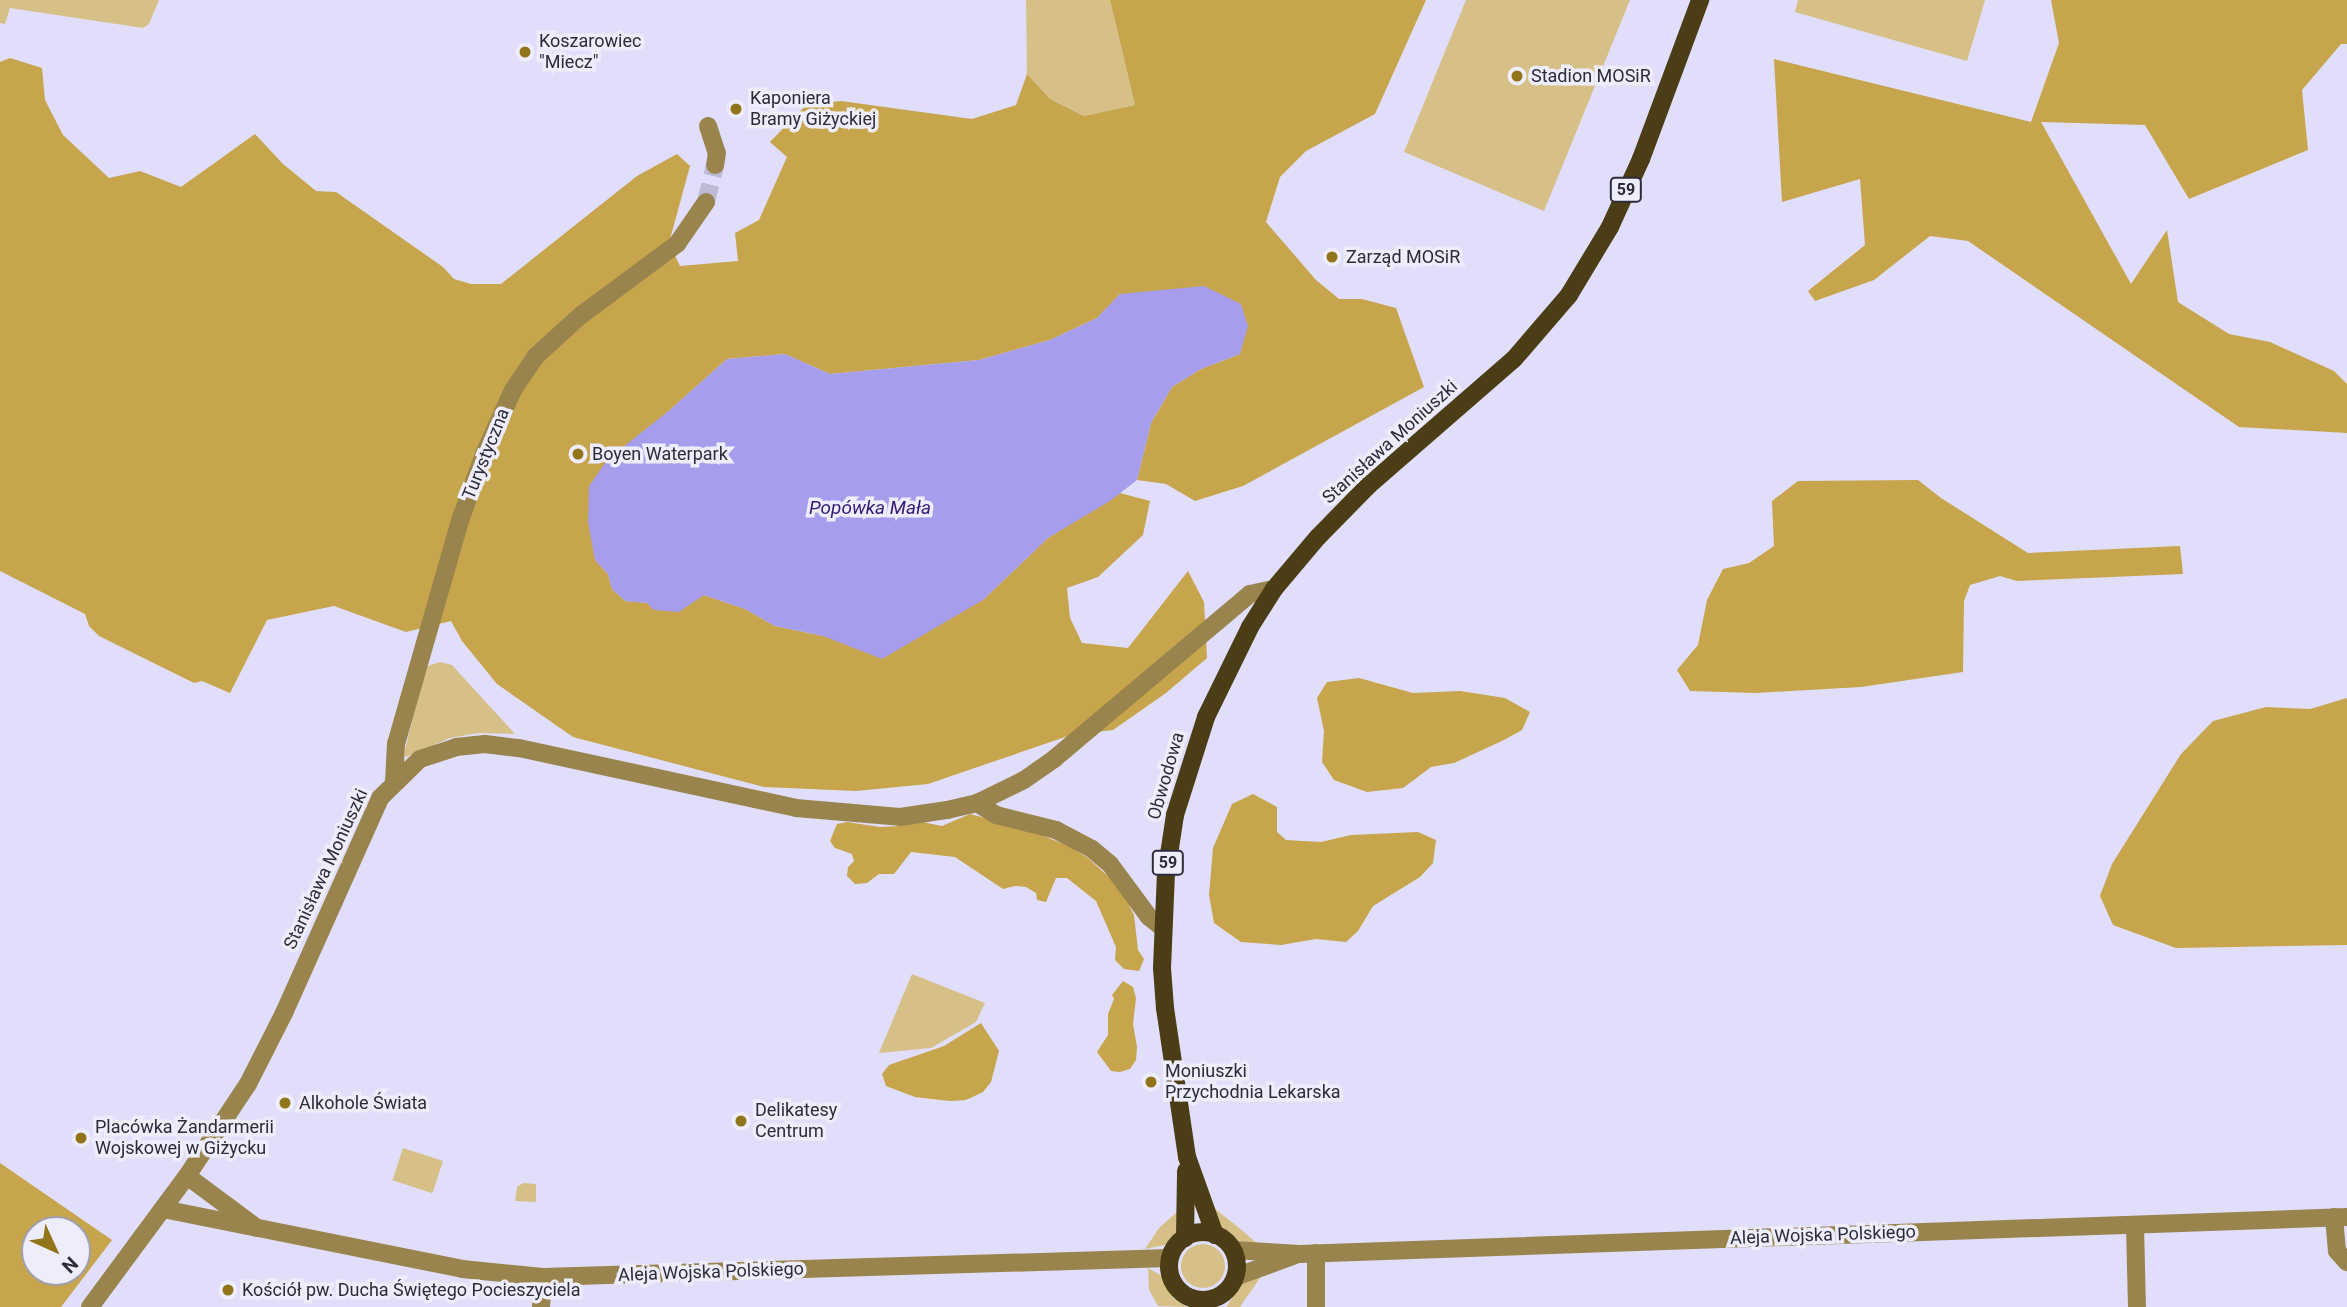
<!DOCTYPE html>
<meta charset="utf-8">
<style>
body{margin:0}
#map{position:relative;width:2347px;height:1307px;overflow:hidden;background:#e0defa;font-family:Roboto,sans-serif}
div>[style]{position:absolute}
.green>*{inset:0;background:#d7c087;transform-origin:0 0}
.round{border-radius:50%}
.forest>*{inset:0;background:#c6a54c}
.water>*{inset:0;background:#a69ded}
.minor-tunnel>*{height:18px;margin-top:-9px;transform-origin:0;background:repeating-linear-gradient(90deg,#bcbad4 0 18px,transparent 0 27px)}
.minor>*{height:18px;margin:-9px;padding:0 9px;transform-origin:9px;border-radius:9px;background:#9a844d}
.major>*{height:18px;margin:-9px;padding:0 9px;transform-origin:9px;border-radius:9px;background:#4b3d15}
.major>.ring{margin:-9px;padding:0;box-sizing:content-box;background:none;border:18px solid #4b3d15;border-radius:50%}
.dots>*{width:19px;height:19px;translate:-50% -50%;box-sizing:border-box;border:4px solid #eeedfb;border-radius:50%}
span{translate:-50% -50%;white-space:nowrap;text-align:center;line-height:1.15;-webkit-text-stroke:7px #eeedfb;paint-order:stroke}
.shield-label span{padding:2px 5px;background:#eeedfb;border:2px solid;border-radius:5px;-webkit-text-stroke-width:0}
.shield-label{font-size:16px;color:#2d2c3a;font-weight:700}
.poi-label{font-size:18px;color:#2d2c3a}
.left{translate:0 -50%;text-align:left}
.street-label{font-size:18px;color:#2d2c3a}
.water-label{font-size:19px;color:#341a75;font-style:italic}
.north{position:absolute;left:21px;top:1216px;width:70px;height:70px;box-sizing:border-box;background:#eeedfb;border:2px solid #a1a0ae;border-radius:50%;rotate:135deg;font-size:19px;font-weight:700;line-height:28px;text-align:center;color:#2d2c3a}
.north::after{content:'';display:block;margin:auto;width:24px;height:32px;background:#92741a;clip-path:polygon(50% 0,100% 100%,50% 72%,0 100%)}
</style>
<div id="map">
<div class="green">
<i style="clip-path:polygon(0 0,159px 0,149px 24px,143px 28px,10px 8px,5px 24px,0 23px)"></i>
<i style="clip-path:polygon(1026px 0,1110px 0,1135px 105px,1084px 116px,1050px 99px,1027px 74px)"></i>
<i style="clip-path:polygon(1466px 0,1630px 0,1544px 211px,1404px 152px)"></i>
<i style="clip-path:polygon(1798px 0,1985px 0,1967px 61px,1795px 12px)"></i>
<i style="clip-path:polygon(440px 662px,452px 665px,515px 734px,478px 733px,450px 738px,406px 757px,404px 754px,423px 676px,428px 666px)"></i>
<i style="clip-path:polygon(912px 974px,985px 1003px,976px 1022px,931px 1048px,879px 1053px)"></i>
<i style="left:403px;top:1148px;width:42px;height:34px;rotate:18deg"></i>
<i style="clip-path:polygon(523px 1183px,536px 1184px,536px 1202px,515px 1201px,517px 1187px)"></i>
<i style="clip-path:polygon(1214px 1208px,1238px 1227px,1259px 1245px,1239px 1244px,1214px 1224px)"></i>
<i style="clip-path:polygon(1177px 1212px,1180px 1224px,1176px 1234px,1165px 1245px,1145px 1249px,1159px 1228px)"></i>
<i class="round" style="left:1181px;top:1244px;width:44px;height:44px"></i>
<i style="clip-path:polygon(1148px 1268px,1160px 1275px,1173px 1298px,1187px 1307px,1158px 1306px,1149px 1290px)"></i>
<i style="clip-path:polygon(1262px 1275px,1240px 1307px,1226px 1307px,1245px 1279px)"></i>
</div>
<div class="forest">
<i style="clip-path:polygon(1110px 0,1426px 0,1375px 114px,1306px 151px,1280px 177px,1266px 222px,1316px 280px,1339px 299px,1362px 299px,1396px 308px,1424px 387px,1243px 486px,1195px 501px,1166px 484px,1137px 480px,1151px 423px,1172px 387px,1201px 369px,1240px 354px,1120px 294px,1097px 318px,1050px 340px,979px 360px,830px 374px,785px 354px,727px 359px,671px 409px,595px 560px,608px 574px,612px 589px,625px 601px,647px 603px,704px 595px,745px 609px,775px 626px,823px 636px,983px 600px,1048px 538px,1120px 493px,1150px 501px,1143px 535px,1098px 577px,1067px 588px,1070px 618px,1082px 643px,1128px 648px,1188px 571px,1204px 602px,1207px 658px,1166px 693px,1113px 730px,1071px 735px,928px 784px,856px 791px,764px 787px,573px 737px,497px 684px,462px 641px,451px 621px,406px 632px,334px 606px,267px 620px,230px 693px,202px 681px,194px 683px,99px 636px,89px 626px,85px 614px,0 571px,0 62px,10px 58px,42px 68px,45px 100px,63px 135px,109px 178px,140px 171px,181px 187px,255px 134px,283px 164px,316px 191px,336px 192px,443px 267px,454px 279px,471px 284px,501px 284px,637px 176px,677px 154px,690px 166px,669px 243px,680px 266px,738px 261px,735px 233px,759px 220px,787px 157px,770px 142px,806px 105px,841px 101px,972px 119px,1016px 105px,1027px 74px,1050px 99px,1084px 116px,1135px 105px)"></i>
<i style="clip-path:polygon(2051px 0,2347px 0,2347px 44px,2341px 44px,2302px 90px,2308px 150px,2189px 199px,2145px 125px,2041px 122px,2131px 284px,2167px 230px,2178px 302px,2229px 334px,2270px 342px,2334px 371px,2347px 384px,2347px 433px,2239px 427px,1968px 241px,1930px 236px,1874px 280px,1815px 301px,1808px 291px,1865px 245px,1860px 179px,1782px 202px,1774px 59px,2031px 122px,2059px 43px)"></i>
<i style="clip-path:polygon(1918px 480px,1941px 498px,2028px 553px,2180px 546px,2183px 574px,2017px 581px,2000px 576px,1970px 585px,1964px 601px,1963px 672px,1861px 687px,1755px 693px,1690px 691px,1677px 670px,1698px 645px,1707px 600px,1723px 569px,1749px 563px,1774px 546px,1772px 501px,1798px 481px)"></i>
<i style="clip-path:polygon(1359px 678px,1413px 693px,1460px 691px,1505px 698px,1530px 712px,1522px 730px,1504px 740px,1454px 763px,1431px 767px,1403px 788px,1367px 792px,1334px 780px,1322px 762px,1324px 731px,1317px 698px,1327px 682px)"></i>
<i style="clip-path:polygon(2347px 698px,2347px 945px,2176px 948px,2113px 925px,2100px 896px,2112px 864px,2181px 754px,2213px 721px,2266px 707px,2310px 709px)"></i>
<i style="clip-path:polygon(1253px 794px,1277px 807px,1277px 832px,1286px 840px,1321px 842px,1351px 835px,1418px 832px,1436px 840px,1433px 863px,1420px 877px,1373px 906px,1358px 931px,1346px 942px,1316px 939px,1281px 945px,1241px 942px,1214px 923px,1209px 895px,1213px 848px,1232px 804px)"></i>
<i style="clip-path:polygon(970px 814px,1023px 828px,1069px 846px,1088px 858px,1120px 887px,1134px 915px,1138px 950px,1144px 959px,1139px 971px,1124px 969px,1115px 960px,1116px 947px,1096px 901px,1067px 878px,1056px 878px,1046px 902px,1037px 900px,1036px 893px,1026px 887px,1015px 886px,1003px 889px,955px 857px,911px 852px,894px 874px,879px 874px,867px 883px,855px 884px,847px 876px,848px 867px,854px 861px,852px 854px,835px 848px,830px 841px,837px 824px,847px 822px,880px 827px,899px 826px,912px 820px,942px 826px)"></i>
<i style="clip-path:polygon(1123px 981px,1133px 987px,1136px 998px,1133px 1024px,1137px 1047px,1136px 1060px,1130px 1069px,1120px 1072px,1111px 1071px,1097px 1052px,1108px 1035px,1108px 1014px,1114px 999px,1112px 995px)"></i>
<i style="clip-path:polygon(981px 1023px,999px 1051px,991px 1082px,983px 1092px,966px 1100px,950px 1101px,915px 1097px,886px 1086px,882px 1074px,889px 1065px,944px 1046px)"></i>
<i style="clip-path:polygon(evenodd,0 1163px,112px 1240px,61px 1307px,0 1307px,0 1163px,35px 1230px,77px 1230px,77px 1272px,35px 1272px,35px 1230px)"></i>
</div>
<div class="water">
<i style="clip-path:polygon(1204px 286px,1241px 304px,1248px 326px,1240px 354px,1201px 369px,1172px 387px,1151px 423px,1137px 480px,1110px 501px,1048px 538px,983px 600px,882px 659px,823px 636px,775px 626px,745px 609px,704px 595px,679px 612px,654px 610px,647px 603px,625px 601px,612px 589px,608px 574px,595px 560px,588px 522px,589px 486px,608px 459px,671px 409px,727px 359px,785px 354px,830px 374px,979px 360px,1050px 340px,1097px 318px,1120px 294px)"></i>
</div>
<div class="minor-tunnel">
<i style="left:706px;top:202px;width:38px;rotate:-76deg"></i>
</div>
<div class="minor">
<i style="left:708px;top:126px;width:28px;rotate:72deg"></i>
<i style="left:717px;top:153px;width:12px;rotate:99deg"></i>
<i style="left:394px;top:782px;width:38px;rotate:-87deg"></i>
<i style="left:396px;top:744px;width:235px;rotate:-74deg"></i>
<i style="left:461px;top:518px;width:68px;rotate:-70.2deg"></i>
<i style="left:484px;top:454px;width:70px;rotate:-65.6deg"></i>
<i style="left:513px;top:390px;width:41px;rotate:-55.9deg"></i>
<i style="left:536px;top:356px;width:59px;rotate:-42.3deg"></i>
<i style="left:580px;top:316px;width:121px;rotate:-36.6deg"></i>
<i style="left:677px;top:244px;width:51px;rotate:-55.4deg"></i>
<i style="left:977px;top:803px;width:22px;rotate:32deg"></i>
<i style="left:996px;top:815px;width:62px;rotate:14deg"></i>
<i style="left:1056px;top:830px;width:41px;rotate:27.8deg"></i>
<i style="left:1092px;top:849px;width:23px;rotate:40deg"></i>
<i style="left:1110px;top:864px;width:66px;rotate:53.7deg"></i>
<i style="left:1149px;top:917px;width:18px;rotate:38deg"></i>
<i style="left:187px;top:1176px;width:87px;rotate:36.6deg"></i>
<i style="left:163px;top:1209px;width:305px;rotate:11.3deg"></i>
<i style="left:462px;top:1269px;width:81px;rotate:5.6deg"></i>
<i style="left:543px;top:1277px;width:627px;rotate:-1.74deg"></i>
<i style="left:2334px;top:1217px;width:34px;rotate:85deg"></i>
<i style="left:2337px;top:1251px;width:15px;rotate:48deg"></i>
<i style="left:2135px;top:1226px;width:81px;rotate:88.6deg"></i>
<i style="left:1233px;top:1250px;width:67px;rotate:3.4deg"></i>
<i style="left:1300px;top:1254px;width:1048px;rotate:-2.02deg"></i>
<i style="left:1316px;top:1253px;width:54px;rotate:90deg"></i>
<i style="left:1235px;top:1277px;width:62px;rotate:-19.9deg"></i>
<i style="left:90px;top:1307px;width:163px;rotate:-53.5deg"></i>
<i style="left:187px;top:1176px;width:110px;rotate:-56.5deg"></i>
<i style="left:248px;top:1084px;width:80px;rotate:-63.1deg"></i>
<i style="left:284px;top:1013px;width:235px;rotate:-65.9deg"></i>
<i style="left:380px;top:798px;width:56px;rotate:-44.3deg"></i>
<i style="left:420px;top:759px;width:38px;rotate:-18deg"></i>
<i style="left:456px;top:747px;width:29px;rotate:-6deg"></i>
<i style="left:485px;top:744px;width:34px;rotate:7deg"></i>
<i style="left:519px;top:748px;width:283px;rotate:12.2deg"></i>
<i style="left:796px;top:808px;width:104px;rotate:4.9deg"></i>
<i style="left:900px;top:817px;width:48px;rotate:-8.5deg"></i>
<i style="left:947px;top:810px;width:31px;rotate:-13deg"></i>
<i style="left:977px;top:803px;width:52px;rotate:-26.1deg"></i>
<i style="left:1024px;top:780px;width:37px;rotate:-35deg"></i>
<i style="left:1054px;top:759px;width:256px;rotate:-40.1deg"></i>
<i style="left:1250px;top:594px;width:25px;rotate:-12deg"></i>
<i style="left:541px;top:1307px;width:30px;rotate:-86deg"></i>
</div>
<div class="major">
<i class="ring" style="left:1169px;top:1232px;width:50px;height:50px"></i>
<i style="left:1215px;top:1235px;width:83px;rotate:-109.7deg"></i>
<i style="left:1187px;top:1157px;width:151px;rotate:-98.4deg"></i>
<i style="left:1165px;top:1008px;width:40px;rotate:-94.3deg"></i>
<i style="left:1162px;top:968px;width:94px;rotate:-87.6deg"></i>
<i style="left:1166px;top:874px;width:60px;rotate:-81.3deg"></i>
<i style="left:1175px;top:815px;width:103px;rotate:-72.4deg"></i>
<i style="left:1206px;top:717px;width:100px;rotate:-63.9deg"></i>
<i style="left:1250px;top:627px;width:45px;rotate:-57.7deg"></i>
<i style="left:1274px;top:589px;width:68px;rotate:-49.8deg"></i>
<i style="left:1318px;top:537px;width:73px;rotate:-45.6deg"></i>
<i style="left:1369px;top:485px;width:192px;rotate:-41deg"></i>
<i style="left:1514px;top:359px;width:84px;rotate:-49.3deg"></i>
<i style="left:1569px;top:295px;width:79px;rotate:-58.9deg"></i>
<i style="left:1610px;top:227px;width:75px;rotate:-65.5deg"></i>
<i style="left:1641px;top:159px;width:170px;rotate:-69.6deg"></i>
<i style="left:1185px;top:1238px;width:67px;rotate:-89.1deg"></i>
</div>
<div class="dots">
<i style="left:525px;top:52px;background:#92741a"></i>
<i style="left:1517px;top:76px;background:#92741a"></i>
<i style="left:736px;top:109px;background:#92741a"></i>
<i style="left:1332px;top:257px;background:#92741a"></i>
<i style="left:578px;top:454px;background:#92741a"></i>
<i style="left:1151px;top:1082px;background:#92741a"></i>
<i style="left:285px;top:1103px;background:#92741a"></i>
<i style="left:741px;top:1121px;background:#92741a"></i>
<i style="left:81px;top:1138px;background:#92741a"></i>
<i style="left:228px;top:1290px;background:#92741a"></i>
</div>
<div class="shield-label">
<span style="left:1626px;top:190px">59</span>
<span style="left:1168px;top:863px">59</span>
</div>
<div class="poi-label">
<span class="left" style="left:539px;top:52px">Koszarowiec<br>"Miecz"</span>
<span class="left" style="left:1531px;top:76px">Stadion MOSiR</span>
<span class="left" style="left:750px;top:109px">Kaponiera<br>Bramy Giżyckiej</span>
<span class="left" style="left:1346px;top:257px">Zarząd MOSiR</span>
<span class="left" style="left:592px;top:454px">Boyen Waterpark</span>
<span class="left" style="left:1165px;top:1082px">Moniuszki<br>Przychodnia Lekarska</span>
<span class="left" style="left:299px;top:1103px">Alkohole Świata</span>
<span class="left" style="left:755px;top:1121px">Delikatesy<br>Centrum</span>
<span class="left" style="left:95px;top:1138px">Placówka Żandarmerii<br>Wojskowej w Giżycku</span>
<span class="left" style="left:242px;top:1290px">Kościół pw. Ducha Świętego Pocieszyciela</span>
</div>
<div class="street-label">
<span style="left:1390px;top:442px;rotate:-42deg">Stanisława Moniuszki</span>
<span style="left:486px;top:454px;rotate:-68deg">Turystyczna</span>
<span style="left:1166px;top:776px;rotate:-74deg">Obwodowa</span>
<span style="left:326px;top:869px;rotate:-65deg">Stanisława Moniuszki</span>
<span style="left:1823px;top:1235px;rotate:-2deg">Aleja Wojska Polskiego</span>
<span style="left:711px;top:1272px;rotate:-2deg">Aleja Wojska Polskiego</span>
</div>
<div class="water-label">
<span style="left:870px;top:508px">Popówka Mała</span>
</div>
<div class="north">N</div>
</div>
